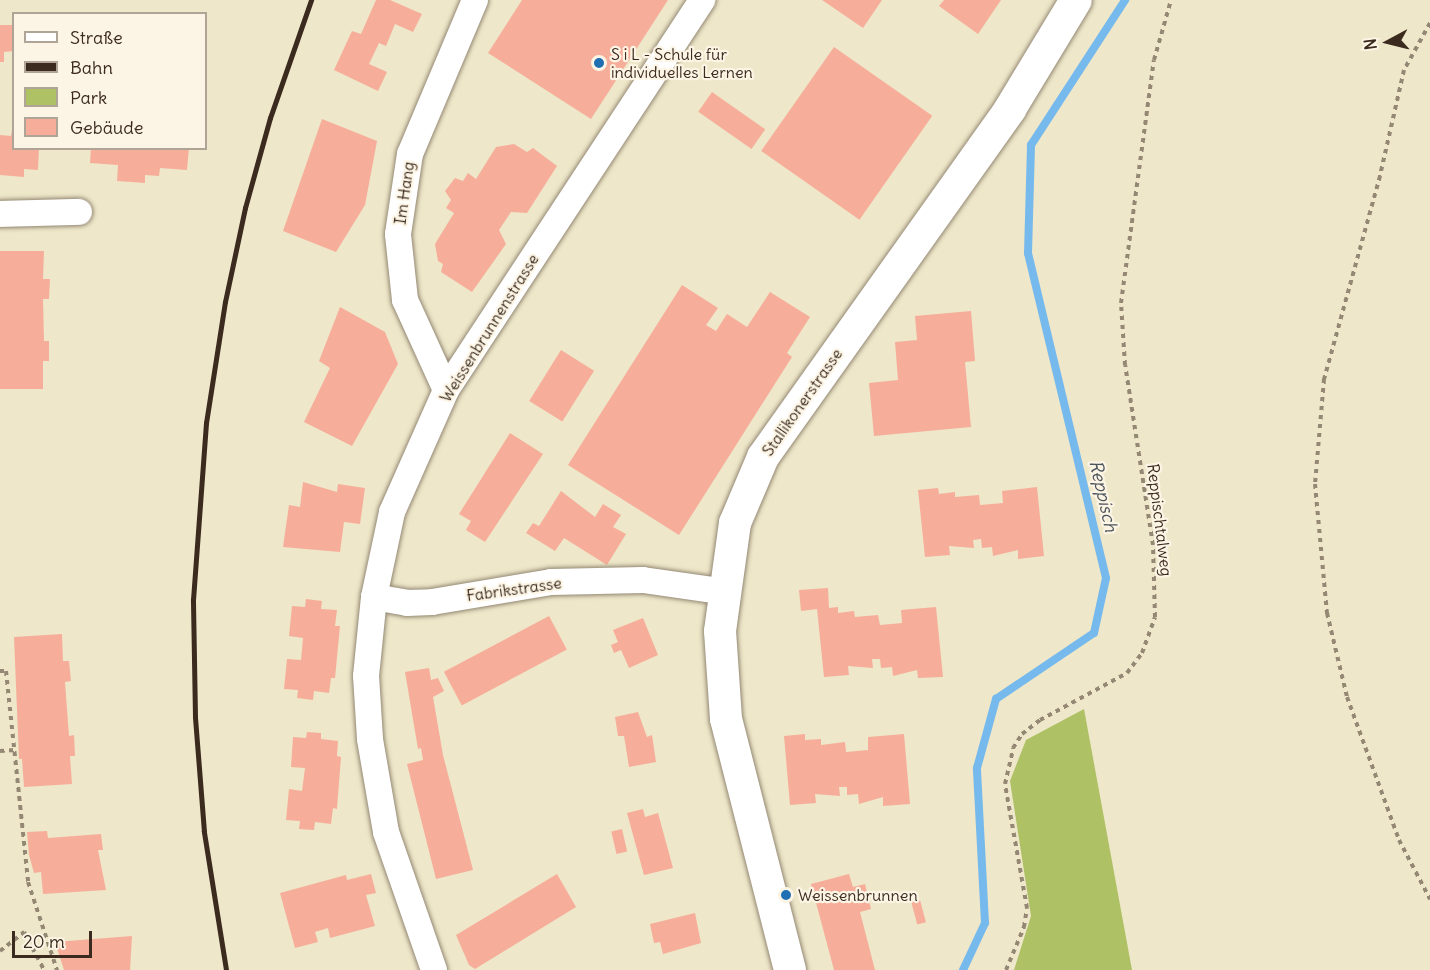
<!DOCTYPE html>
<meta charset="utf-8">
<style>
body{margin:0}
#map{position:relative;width:1430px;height:970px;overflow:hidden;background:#eee7c9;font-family:Delius,sans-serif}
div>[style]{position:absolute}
.green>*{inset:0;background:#aec165}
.stream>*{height:8px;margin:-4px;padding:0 4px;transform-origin:4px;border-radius:4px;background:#76b9ec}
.building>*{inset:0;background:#f6ae9a;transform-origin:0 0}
.path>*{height:4px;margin-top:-2px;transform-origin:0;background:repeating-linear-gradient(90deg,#948874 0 4.5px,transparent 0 9px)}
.roads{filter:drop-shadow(0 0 2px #948874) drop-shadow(0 0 2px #948874)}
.minor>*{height:26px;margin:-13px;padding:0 13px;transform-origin:13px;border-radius:13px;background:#fff}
.tertiary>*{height:32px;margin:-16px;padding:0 16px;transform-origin:16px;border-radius:16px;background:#fff}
.rail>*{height:4.5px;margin:-2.25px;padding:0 2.25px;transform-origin:2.25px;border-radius:2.25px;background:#3b2a1e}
.dots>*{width:16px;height:16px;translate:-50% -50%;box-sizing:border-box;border:3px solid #fcf5e5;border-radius:50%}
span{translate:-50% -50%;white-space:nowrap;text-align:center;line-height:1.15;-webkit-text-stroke:4.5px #fcf5e5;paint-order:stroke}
.poi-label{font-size:16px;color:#3b2a1e}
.left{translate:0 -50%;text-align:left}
.street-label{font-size:16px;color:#3b2a1e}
.water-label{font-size:18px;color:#4d555c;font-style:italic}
.legend{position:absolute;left:12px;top:12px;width:195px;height:138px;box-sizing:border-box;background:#fcf5e5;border:2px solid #afa495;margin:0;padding:8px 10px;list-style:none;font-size:18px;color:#3b2a1e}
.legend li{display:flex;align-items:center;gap:12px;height:30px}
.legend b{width:30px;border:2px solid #afa495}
.north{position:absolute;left:1358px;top:12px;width:60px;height:60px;-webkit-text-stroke:4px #fcf5e5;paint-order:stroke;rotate:263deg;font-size:16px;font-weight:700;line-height:24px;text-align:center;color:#3b2a1e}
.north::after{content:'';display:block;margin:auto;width:21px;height:27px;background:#3b2a1e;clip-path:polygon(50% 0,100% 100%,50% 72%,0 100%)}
.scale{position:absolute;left:12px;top:931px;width:80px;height:27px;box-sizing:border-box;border:3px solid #3b2a1e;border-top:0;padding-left:8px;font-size:18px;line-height:21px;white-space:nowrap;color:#3b2a1e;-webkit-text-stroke:4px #fcf5e5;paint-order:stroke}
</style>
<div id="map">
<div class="green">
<i style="clip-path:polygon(1084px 709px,1132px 970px,1014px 970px,1031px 916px,1010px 781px,1026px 740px)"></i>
</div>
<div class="stream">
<i style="left:963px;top:970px;width:52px;rotate:-64.9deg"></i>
<i style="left:985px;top:923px;width:155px;rotate:-93deg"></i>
<i style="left:977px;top:768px;width:72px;rotate:-74.6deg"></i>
<i style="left:996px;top:699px;width:118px;rotate:-34deg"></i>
<i style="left:1094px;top:633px;width:56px;rotate:-77.7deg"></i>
<i style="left:1106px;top:578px;width:334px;rotate:-103.5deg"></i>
<i style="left:1028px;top:253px;width:108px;rotate:-88.4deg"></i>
<i style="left:1031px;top:145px;width:173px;rotate:-57deg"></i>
</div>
<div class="building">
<i style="clip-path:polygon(376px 0,390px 0,422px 14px,413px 32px,395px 24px,386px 46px,379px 43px,369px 64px,387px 72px,378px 91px,334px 70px,352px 31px,361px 34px)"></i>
<i style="clip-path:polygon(522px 0,668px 0,591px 119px,488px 53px)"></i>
<i style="clip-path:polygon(822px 0,882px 0,863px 28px)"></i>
<i style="clip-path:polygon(944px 0,1001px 0,978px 34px,939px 6px)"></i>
<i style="clip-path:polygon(0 25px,14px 25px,14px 51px,4px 52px,4px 62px,0 62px)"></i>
<i style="left:834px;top:47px;width:120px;height:127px;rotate:35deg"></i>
<i style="left:712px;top:92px;width:65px;height:24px;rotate:35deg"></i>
<i style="clip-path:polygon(322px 119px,377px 141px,365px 205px,336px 252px,283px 231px)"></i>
<i style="clip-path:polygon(11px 130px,14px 148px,39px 148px,38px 170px,24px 169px,24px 177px,0 175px,0 135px,11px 136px)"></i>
<i style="clip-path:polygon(514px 144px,527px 152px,533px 148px,557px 166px,527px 213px,511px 212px,499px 230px,506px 244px,472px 292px,441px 272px,443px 264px,438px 261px,435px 244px,454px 213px,446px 208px,451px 200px,445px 191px,455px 178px,463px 181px,468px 173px,476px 179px,496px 147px)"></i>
<i style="clip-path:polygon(91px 148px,189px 148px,187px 170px,160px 168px,159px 176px,145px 175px,145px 183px,117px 181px,118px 165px,90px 163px)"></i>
<i style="clip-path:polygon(0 251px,44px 251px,43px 279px,50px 279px,49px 299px,43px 299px,44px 341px,49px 341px,49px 361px,43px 361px,43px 389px,0 389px)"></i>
<i style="clip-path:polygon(682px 285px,718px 308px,706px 325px,716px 331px,727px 314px,747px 327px,770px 292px,810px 317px,787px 353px,792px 357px,679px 535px,568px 465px)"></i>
<i style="clip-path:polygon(340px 307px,385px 332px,398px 364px,352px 446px,304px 422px,330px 368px,319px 361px)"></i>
<i style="clip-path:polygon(971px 311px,975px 361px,965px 362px,971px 427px,874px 436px,869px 383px,898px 380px,895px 342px,917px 340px,915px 316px)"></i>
<i style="left:561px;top:350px;width:39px;height:60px;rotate:32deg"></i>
<i style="clip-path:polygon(510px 433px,543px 454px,485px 542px,466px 530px,471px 521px,459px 514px)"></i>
<i style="clip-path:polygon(303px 482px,337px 492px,338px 484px,365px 488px,360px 524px,344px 522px,340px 552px,283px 547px,289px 505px,300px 507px)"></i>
<i style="clip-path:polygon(1037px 487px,1044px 556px,1018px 559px,1018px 550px,993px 556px,992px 547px,982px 548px,981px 539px,973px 540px,974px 548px,949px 546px,950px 555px,925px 557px,918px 490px,938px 488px,939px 494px,955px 492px,955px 497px,979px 495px,980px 505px,1003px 503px,1002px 491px)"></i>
<i style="clip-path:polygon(561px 491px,595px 517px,603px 504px,621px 515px,613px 527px,626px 534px,607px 565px,564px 538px,555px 551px,526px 533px,533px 523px,539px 526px)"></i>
<i style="clip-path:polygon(828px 588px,829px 608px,838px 607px,838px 613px,854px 611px,855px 617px,878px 615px,880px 625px,902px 623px,901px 610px,936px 607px,943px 677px,918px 678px,917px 670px,893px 676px,892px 667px,881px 668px,880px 659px,872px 659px,873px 668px,848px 666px,849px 675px,824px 677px,817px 609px,801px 611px,799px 590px)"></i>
<i style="clip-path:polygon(306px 599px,322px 601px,321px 609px,337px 610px,335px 626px,340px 626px,335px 678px,331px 678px,329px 693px,314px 691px,313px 700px,297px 698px,298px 690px,284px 689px,287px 659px,301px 660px,303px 638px,289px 636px,292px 606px,305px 607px)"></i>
<i style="left:549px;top:616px;width:38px;height:119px;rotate:62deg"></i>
<i style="clip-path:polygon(643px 618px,658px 655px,629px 668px,621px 650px,614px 653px,611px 645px,618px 642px,613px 630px)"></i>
<i style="clip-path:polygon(62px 634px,63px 661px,69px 661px,71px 681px,65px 682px,69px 736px,74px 735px,75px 756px,70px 756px,72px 784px,24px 787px,22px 759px,19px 759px,14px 637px)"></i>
<i style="clip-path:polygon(429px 668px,431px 680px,438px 678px,444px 691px,433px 697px,443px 755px,473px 870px,436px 879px,407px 764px,423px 760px,421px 748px,418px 749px,405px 672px)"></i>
<i style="clip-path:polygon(638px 712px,647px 737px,652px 735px,656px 762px,629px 767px,624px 736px,618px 736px,615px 717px)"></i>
<i style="clip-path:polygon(307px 732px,321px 733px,321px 739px,338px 741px,337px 756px,341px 757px,337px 809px,333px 808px,331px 824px,315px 822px,314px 830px,299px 829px,300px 821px,286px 820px,289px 789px,302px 791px,305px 768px,291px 767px,293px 737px,306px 738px)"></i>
<i style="clip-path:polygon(805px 734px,805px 740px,821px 739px,821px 745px,845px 742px,846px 752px,868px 750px,868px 737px,904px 734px,910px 804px,883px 806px,883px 797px,859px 804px,858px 794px,847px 795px,847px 787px,839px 787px,840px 796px,815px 794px,816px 803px,790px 805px,784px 736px)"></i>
<i style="clip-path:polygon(643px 809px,645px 817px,658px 813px,673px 868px,644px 875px,627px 813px)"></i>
<i style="left:622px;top:829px;width:23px;height:11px;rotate:77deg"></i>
<i style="clip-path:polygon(47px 831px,48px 838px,101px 834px,103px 850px,98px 850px,106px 890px,43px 894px,41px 872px,34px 873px,29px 855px,27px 832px)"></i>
<i style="clip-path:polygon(371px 874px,376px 893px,366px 895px,375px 926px,330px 938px,328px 928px,315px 932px,318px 942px,295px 948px,280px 893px,346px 875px,347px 880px)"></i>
<i style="clip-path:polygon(557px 874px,576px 907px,475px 969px,469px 965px,456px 935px)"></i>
<i style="clip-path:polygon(849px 874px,853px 887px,865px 884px,871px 909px,860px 912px,875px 970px,834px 970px,811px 884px)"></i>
<i style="left:920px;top:900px;width:23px;height:9px;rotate:75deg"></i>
<i style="clip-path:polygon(695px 913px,701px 943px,663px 954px,660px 942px,654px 943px,650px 924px)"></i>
<i style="clip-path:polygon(132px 936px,130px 970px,64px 970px,55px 942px)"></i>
</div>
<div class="path">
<i style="left:1430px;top:23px;width:54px;rotate:119deg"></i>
<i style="left:1404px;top:70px;width:109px;rotate:102.8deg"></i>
<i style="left:1380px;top:176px;width:211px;rotate:105.4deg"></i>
<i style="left:1324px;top:379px;width:105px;rotate:94.9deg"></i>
<i style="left:1315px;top:484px;width:130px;rotate:84.7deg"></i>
<i style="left:1327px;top:613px;width:86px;rotate:76.6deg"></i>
<i style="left:1347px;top:697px;width:152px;rotate:70deg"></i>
<i style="left:1399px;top:840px;width:67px;rotate:62.3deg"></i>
<i style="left:0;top:671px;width:6px"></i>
<i style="left:6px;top:671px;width:212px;rotate:84deg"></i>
<i style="left:28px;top:882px;width:93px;rotate:71.8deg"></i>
<i style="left:0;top:751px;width:15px;rotate:-4deg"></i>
<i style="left:0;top:951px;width:31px;rotate:-38deg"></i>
<i style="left:24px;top:932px;width:43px;rotate:62.2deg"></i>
<i style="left:1006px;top:970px;width:47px;rotate:-67.3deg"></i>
<i style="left:1024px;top:927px;width:19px;rotate:-81deg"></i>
<i style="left:1027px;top:908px;width:126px;rotate:-100.1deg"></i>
<i style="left:1005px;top:784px;width:37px;rotate:-77deg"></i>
<i style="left:1013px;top:748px;width:17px;rotate:-57deg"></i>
<i style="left:1022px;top:734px;width:23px;rotate:-38deg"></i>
<i style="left:1040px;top:720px;width:99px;rotate:-28.4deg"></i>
<i style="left:1127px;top:673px;width:25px;rotate:-53deg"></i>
<i style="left:1142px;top:653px;width:38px;rotate:-70deg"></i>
<i style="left:1155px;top:617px;width:72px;rotate:-91.6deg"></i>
<i style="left:1153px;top:545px;width:182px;rotate:-98.8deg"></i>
<i style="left:1125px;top:365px;width:62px;rotate:-93.7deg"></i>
<i style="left:1121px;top:303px;width:245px;rotate:-82.3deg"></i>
<i style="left:1154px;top:60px;width:62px;rotate:-74.2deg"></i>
</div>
<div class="roads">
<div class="minor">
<i style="left:0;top:214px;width:79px;rotate:-1.5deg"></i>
<i style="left:446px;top:390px;width:99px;rotate:-114.5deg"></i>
<i style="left:405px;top:300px;width:66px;rotate:-96.1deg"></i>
<i style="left:398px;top:234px;width:81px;rotate:-81.5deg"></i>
<i style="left:410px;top:154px;width:167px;rotate:-67.1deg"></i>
<i style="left:374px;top:597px;width:34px;rotate:10deg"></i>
<i style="left:407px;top:603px;width:25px;rotate:-2deg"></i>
<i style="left:432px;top:602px;width:121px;rotate:-9.5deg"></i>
<i style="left:551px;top:582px;width:92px;rotate:-1.2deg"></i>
<i style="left:643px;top:580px;width:84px;rotate:8.2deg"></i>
<i style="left:434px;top:970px;width:146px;rotate:-109.2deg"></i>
<i style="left:386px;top:832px;width:94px;rotate:-99.8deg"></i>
<i style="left:370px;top:739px;width:63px;rotate:-93.6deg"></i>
<i style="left:366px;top:676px;width:79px;rotate:-84.2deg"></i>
<i style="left:374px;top:597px;width:87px;rotate:-78deg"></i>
<i style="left:392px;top:512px;width:133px;rotate:-66.1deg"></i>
<i style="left:446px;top:390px;width:467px;rotate:-56.7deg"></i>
</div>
<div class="tertiary">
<i style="left:790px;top:970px;width:259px;rotate:-104.3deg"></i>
<i style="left:726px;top:719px;width:88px;rotate:-93.9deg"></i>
<i style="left:720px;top:631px;width:109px;rotate:-82.1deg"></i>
<i style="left:735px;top:523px;width:72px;rotate:-67deg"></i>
<i style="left:763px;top:457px;width:427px;rotate:-54.6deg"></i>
<i style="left:1010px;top:109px;width:127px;rotate:-58.8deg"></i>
</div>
</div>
<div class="rail">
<i style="left:226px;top:970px;width:140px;rotate:-99.1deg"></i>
<i style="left:204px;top:832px;width:115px;rotate:-94.5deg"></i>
<i style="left:195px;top:717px;width:117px;rotate:-91deg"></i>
<i style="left:193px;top:600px;width:177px;rotate:-85.8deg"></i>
<i style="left:206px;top:423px;width:122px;rotate:-81.1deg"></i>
<i style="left:225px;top:302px;width:96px;rotate:-78deg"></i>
<i style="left:245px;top:208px;width:93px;rotate:-74.5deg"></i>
<i style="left:270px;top:118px;width:125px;rotate:-70.8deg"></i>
</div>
<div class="dots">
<i style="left:599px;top:63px;background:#1f6fb2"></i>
<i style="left:786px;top:895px;background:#1f6fb2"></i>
</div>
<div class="poi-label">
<span class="left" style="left:611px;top:63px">S i L - Schule für<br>individuelles Lernen</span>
<span class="left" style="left:798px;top:895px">Weissenbrunnen</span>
</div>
<div class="street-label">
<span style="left:404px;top:193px;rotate:-82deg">Im Hang</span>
<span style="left:489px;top:328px;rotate:-58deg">Weissenbrunnenstrasse</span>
<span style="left:802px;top:402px;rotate:-55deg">Stallikonerstrasse</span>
<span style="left:1160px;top:520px;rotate:83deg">Reppischtalweg</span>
<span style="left:514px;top:589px;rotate:-8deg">Fabrikstrasse</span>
</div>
<div class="water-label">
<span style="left:1103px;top:496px;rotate:77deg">Reppisch</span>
</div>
<ul class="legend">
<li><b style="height:8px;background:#fff"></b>Straße</li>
<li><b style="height:8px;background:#3b2a1e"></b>Bahn</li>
<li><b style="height:16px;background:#aec165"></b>Park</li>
<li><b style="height:16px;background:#f6ae9a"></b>Gebäude</li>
</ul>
<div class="north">N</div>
<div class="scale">20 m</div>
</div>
